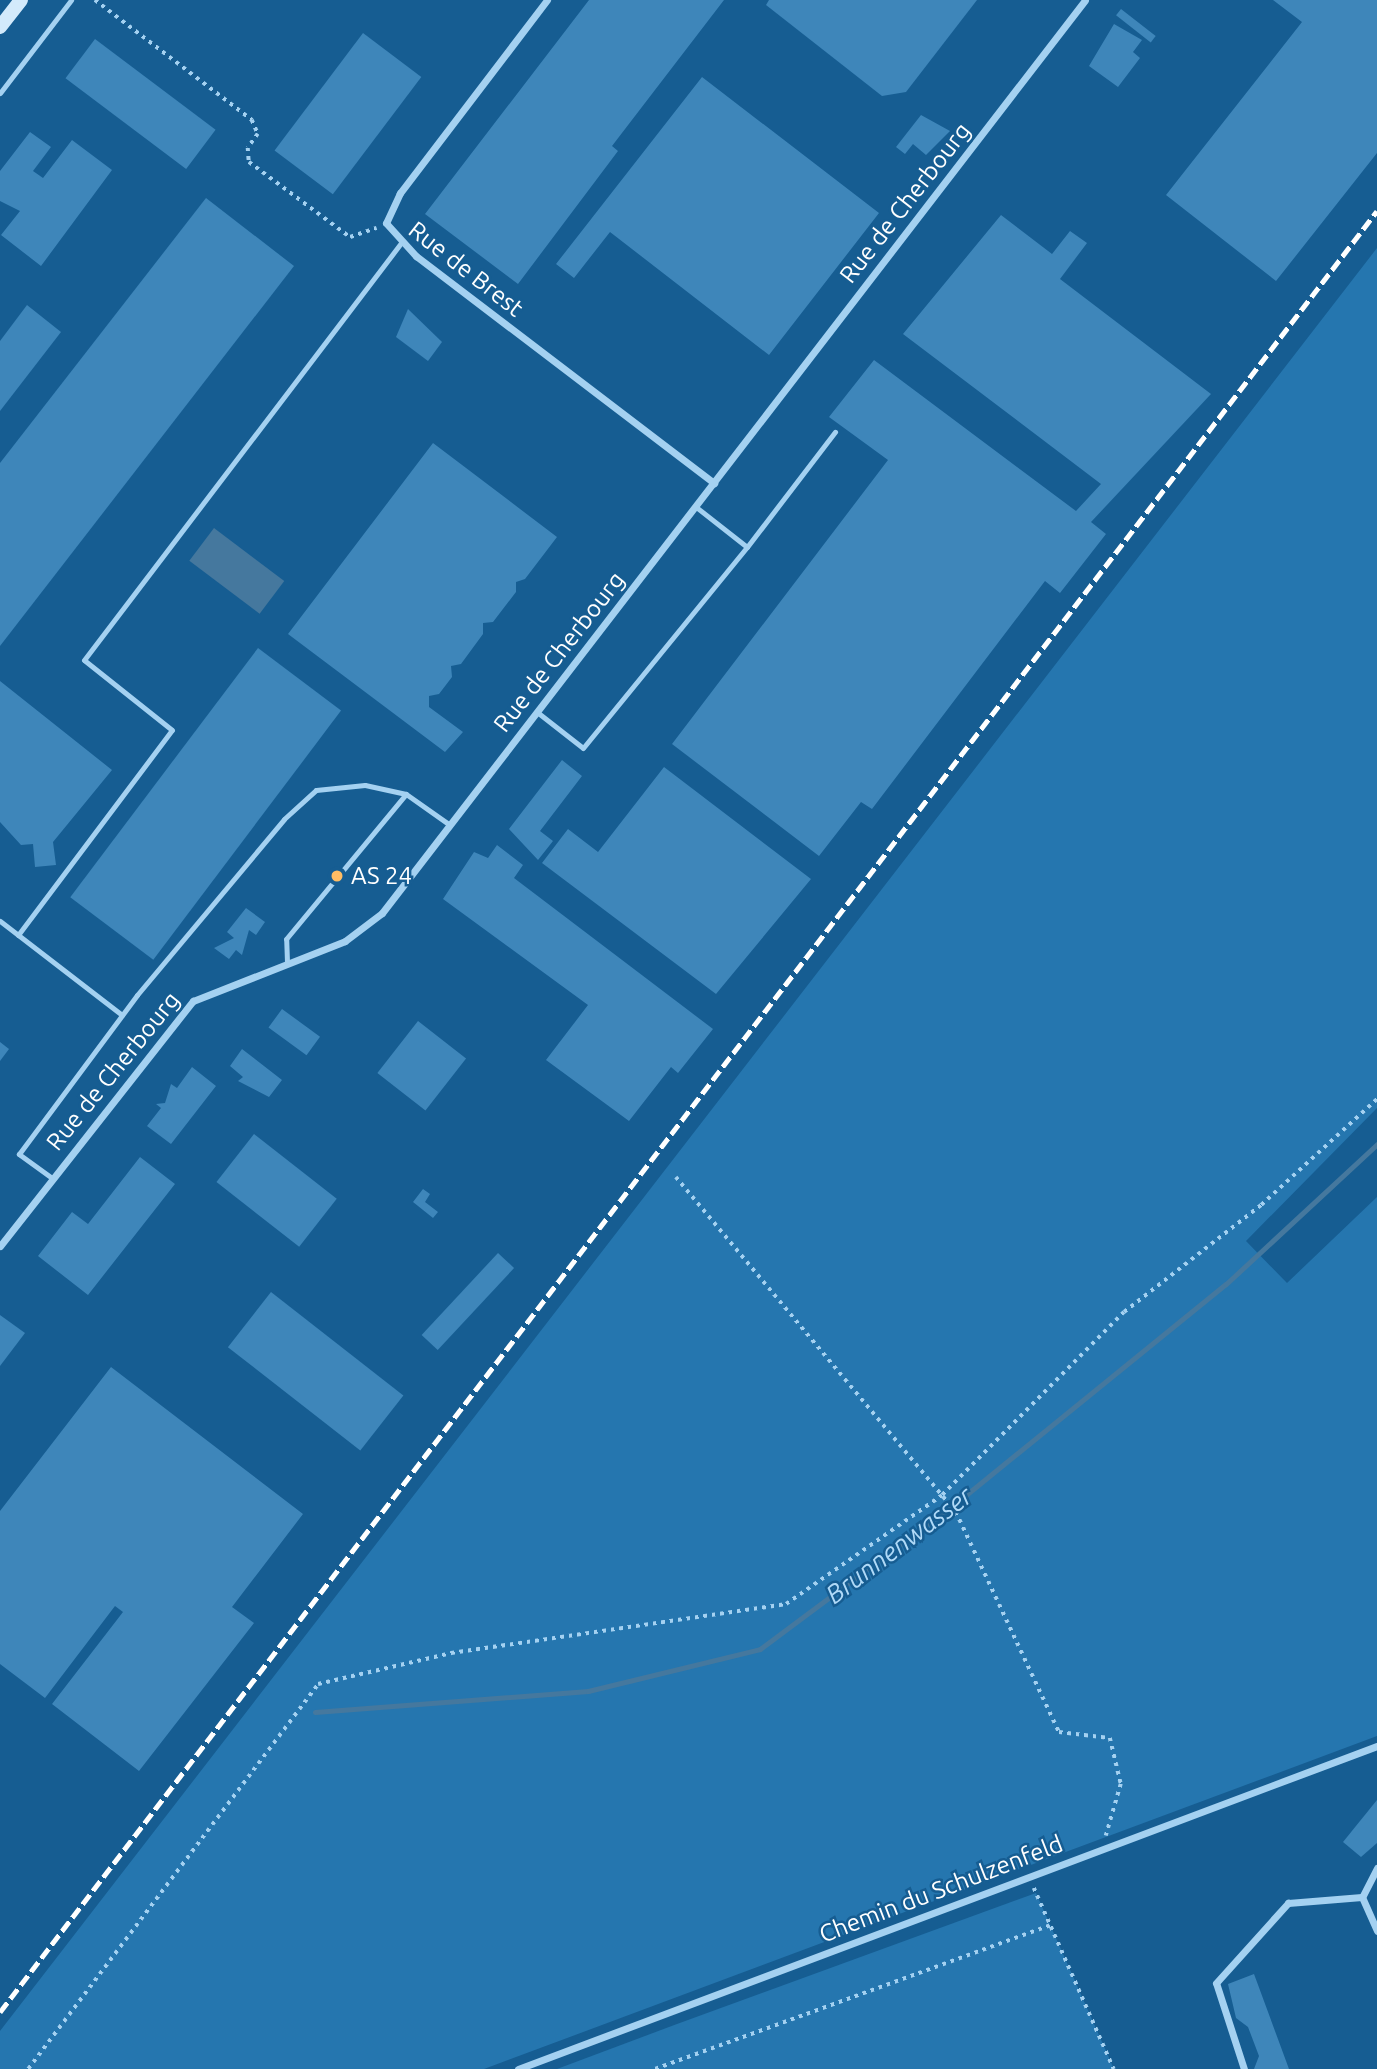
<!DOCTYPE html>
<style>
body{margin:0}
#map{position:relative;width:1377px;height:2069px;overflow:hidden;background:#165d92;font-family:Ubuntu,sans-serif}
div>[style]{position:absolute}
.green>*{inset:0;background:#2576af}
.water>*{inset:0;background:#45789e;transform-origin:0 0}
.stream>*{height:5px;margin:-2.5px;padding:0 2.5px;transform-origin:2.5px;border-radius:2.5px;background:#45789e}
.building>*{inset:0;background:#3e86ba;transform-origin:0 0}
.path>*{height:3.5px;margin-top:-1.75px;transform-origin:0;background:repeating-linear-gradient(90deg,#a4d1f1 0 3.5px,transparent 0 8.5px)}
.service>*{height:5px;margin:-2.5px;padding:0 2.5px;transform-origin:2.5px;border-radius:2.5px;background:#a4d1f1}
.minor>*{height:7px;margin:-3.5px;padding:0 3.5px;transform-origin:3.5px;border-radius:3.5px;background:#a4d1f1}
.secondary>*{height:14px;margin:-7px;padding:0 7px;transform-origin:7px;border-radius:7px;background:#d3eafb}
.rail>*{height:5px;margin-top:-2.5px;transform-origin:0;background:repeating-linear-gradient(90deg,#fff 0 12px,transparent 0 17px)}
.dots>*{width:19px;height:19px;translate:-50% -50%;box-sizing:border-box;border:4px solid #165d92;border-radius:50%}
span{translate:-50% -50%;white-space:nowrap;text-align:center;line-height:1.15;-webkit-text-stroke:5px #165d92;paint-order:stroke}
.street-label{font-size:24px;color:#fff}
.poi-label{font-size:24px;color:#fff}
.left{translate:0 -50%;text-align:left}
.water-label{font-size:26px;color:#b0daf8;font-style:italic}
</style>
<div id="map">
<div class="green">
<i style="clip-path:polygon(1377px 248px,1377px 1108px,1246px 1241px,1287px 1283px,1377px 1197px,1377px 1736px,484px 2069px,0 2069px,0 2031px)"></i>
<i style="clip-path:polygon(1036px 1893px,1114px 2069px,557px 2069px,677px 2024px)"></i>
</div>
<div class="water">
<i style="left:214px;top:528px;width:88px;height:41px;rotate:37deg"></i>
</div>
<div class="stream">
<i style="left:315px;top:1712px;width:274px;rotate:-4.4deg"></i>
<i style="left:588px;top:1691px;width:177px;rotate:-13.7deg"></i>
<i style="left:760px;top:1649px;width:251px;rotate:-36.7deg"></i>
<i style="left:961px;top:1499px;width:341px;rotate:-39.1deg"></i>
<i style="left:1226px;top:1284px;width:206px;rotate:-42.8deg"></i>
</div>
<div class="building">
<i style="clip-path:polygon(589px 0,724px 0,612px 146px,618px 151px,518px 284px,425px 214px)"></i>
<i style="clip-path:polygon(769px 0,977px 0,906px 92px,882px 96px,766px 5px)"></i>
<i style="clip-path:polygon(1273px 0,1377px 0,1377px 153px,1276px 281px,1166px 195px,1302px 22px)"></i>
<i style="left:1121px;top:9px;width:44px;height:8px;rotate:38deg"></i>
<i style="clip-path:polygon(1114px 24px,1142px 40px,1133px 52px,1140px 58px,1118px 87px,1089px 66px)"></i>
<i style="left:363px;top:33px;width:73px;height:147px;rotate:37deg"></i>
<i style="left:95px;top:39px;width:151px;height:49px;rotate:37deg"></i>
<i style="clip-path:polygon(702px 77px,879px 213px,769px 355px,610px 232px,574px 278px,556px 264px)"></i>
<i style="clip-path:polygon(921px 115px,950px 131px,926px 155px,913px 144px,905px 154px,896px 147px)"></i>
<i style="clip-path:polygon(30px 132px,51px 147px,33px 171px,43px 178px,72px 140px,112px 170px,41px 266px,1px 235px,20px 211px,0 201px,0 171px)"></i>
<i style="clip-path:polygon(206px 198px,294px 266px,0 646px,0 463px)"></i>
<i style="clip-path:polygon(1001px 215px,1052px 254px,1070px 231px,1087px 243px,1060px 279px,1211px 394px,1091px 522px,1106px 534px,1060px 593px,1045px 581px,872px 809px,861px 802px,819px 856px,672px 744px,888px 460px,829px 417px,874px 360px,1076px 511px,1101px 484px,903px 334px)"></i>
<i style="clip-path:polygon(27px 305px,61px 332px,0 411px,0 341px)"></i>
<i style="clip-path:polygon(408px 309px,442px 342px,428px 361px,396px 337px)"></i>
<i style="clip-path:polygon(433px 443px,557px 537px,525px 579px,516px 582px,516px 592px,493px 622px,483px 623px,483px 634px,461px 664px,451px 666px,452px 677px,439px 694px,429px 696px,429px 707px,463px 732px,445px 752px,288px 634px)"></i>
<i style="left:258px;top:648px;width:104px;height:312px;rotate:37deg"></i>
<i style="clip-path:polygon(0 681px,112px 770px,53px 842px,56px 865px,35px 867px,33px 844px,21px 845px,0 822px)"></i>
<i style="clip-path:polygon(562px 760px,582px 776px,540px 831px,553px 841px,538px 860px,509px 829px)"></i>
<i style="clip-path:polygon(664px 767px,811px 879px,716px 994px,542px 863px,568px 829px,598px 852px)"></i>
<i style="clip-path:polygon(497px 845px,523px 865px,514px 878px,713px 1029px,678px 1073px,671px 1067px,629px 1121px,546px 1060px,588px 1005px,443px 899px,474px 852px,488px 858px)"></i>
<i style="clip-path:polygon(246px 908px,265px 922px,256px 935px,249px 930px,242px 955px,236px 950px,229px 959px,214px 948px,234px 938px,227px 932px)"></i>
<i style="left:282px;top:1009px;width:47px;height:23px;rotate:36deg"></i>
<i style="left:418px;top:1021px;width:61px;height:66px;rotate:38deg"></i>
<i style="clip-path:polygon(0 1042px,9px 1049px,0 1061px)"></i>
<i style="clip-path:polygon(242px 1049px,282px 1080px,269px 1097px,238px 1081px,243px 1077px,230px 1066px)"></i>
<i style="clip-path:polygon(192px 1067px,216px 1086px,171px 1144px,147px 1126px,161px 1108px,156px 1104px,165px 1103px,171px 1084px,177px 1088px)"></i>
<i style="left:254px;top:1134px;width:105px;height:61px;rotate:38deg"></i>
<i style="clip-path:polygon(140px 1157px,175px 1184px,88px 1295px,38px 1256px,72px 1212px,88px 1224px)"></i>
<i style="clip-path:polygon(423px 1189px,430px 1194px,425px 1202px,438px 1212px,433px 1218px,413px 1202px)"></i>
<i style="left:498px;top:1253px;width:22px;height:112px;rotate:43deg"></i>
<i style="left:271px;top:1292px;width:168px;height:70px;rotate:38deg"></i>
<i style="clip-path:polygon(0 1315px,25px 1333px,0 1366px)"></i>
<i style="clip-path:polygon(111px 1367px,303px 1514px,232px 1607px,254px 1623px,139px 1771px,52px 1704px,123px 1612px,115px 1606px,45px 1698px,0 1664px,0 1511px)"></i>
<i style="clip-path:polygon(1377px 1800px,1377px 1843px,1361px 1857px,1343px 1842px)"></i>
<i style="clip-path:polygon(1254px 1974px,1289px 2069px,1254px 2069px,1259px 2056px,1248px 2027px,1236px 2018px,1228px 1984px)"></i>
</div>
<div class="path">
<i style="left:95px;top:0;width:198px;rotate:37.4deg"></i>
<i style="left:252px;top:120px;width:15px;rotate:67deg"></i>
<i style="left:258px;top:134px;width:17px;rotate:126deg"></i>
<i style="left:248px;top:148px;width:14px;rotate:86deg"></i>
<i style="left:249px;top:162px;width:126px;rotate:36.6deg"></i>
<i style="left:350px;top:237px;width:28px;rotate:-19deg"></i>
<i style="left:676px;top:1177px;width:437px;rotate:50.1deg"></i>
<i style="left:956px;top:1512px;width:243px;rotate:64.9deg"></i>
<i style="left:1059px;top:1732px;width:51px;rotate:6.7deg"></i>
<i style="left:1110px;top:1738px;width:47px;rotate:76.6deg"></i>
<i style="left:1121px;top:1784px;width:54px;rotate:106.1deg"></i>
<i style="left:1034px;top:1888px;width:198px;rotate:66.2deg"></i>
<i style="left:28px;top:2069px;width:482px;rotate:-53deg"></i>
<i style="left:318px;top:1684px;width:137px;rotate:-13.1deg"></i>
<i style="left:451px;top:1653px;width:339px;rotate:-8.3deg"></i>
<i style="left:786px;top:1604px;width:190px;rotate:-34.9deg"></i>
<i style="left:942px;top:1495px;width:258px;rotate:-45.2deg"></i>
<i style="left:1124px;top:1312px;width:174px;rotate:-38deg"></i>
<i style="left:1261px;top:1205px;width:157px;rotate:-42.4deg"></i>
<i style="left:655px;top:2069px;width:420px;rotate:-20deg"></i>
</div>
<div class="service">
<i style="left:0;top:93px;width:117px;rotate:-52.6deg"></i>
<i style="left:747px;top:547px;width:145px;rotate:-52.6deg"></i>
<i style="left:537px;top:712px;width:58px;rotate:38deg"></i>
<i style="left:583px;top:748px;width:259px;rotate:-50.8deg"></i>
<i style="left:747px;top:547px;width:65px;rotate:-141.9deg"></i>
<i style="left:0;top:921px;width:154px;rotate:37.6deg"></i>
<i style="left:18px;top:935px;width:256px;rotate:-53.1deg"></i>
<i style="left:172px;top:730px;width:112px;rotate:-141.5deg"></i>
<i style="left:84px;top:660px;width:524px;rotate:-52.76deg"></i>
<i style="left:287px;top:962px;width:23px;rotate:-92deg"></i>
<i style="left:286px;top:939px;width:188px;rotate:-50.4deg"></i>
<i style="left:52px;top:1178px;width:41px;rotate:-144deg"></i>
<i style="left:19px;top:1154px;width:198px;rotate:-53.4deg"></i>
<i style="left:137px;top:995px;width:229px;rotate:-50.1deg"></i>
<i style="left:284px;top:819px;width:43px;rotate:-42.2deg"></i>
<i style="left:316px;top:790px;width:49px;rotate:-5.8deg"></i>
<i style="left:365px;top:785px;width:42px;rotate:12.4deg"></i>
<i style="left:406px;top:794px;width:54px;rotate:35.2deg"></i>
</div>
<div class="minor">
<i style="left:547px;top:0;width:243px;rotate:127.3deg"></i>
<i style="left:400px;top:193px;width:33px;rotate:115deg"></i>
<i style="left:386px;top:223px;width:45px;rotate:47.7deg"></i>
<i style="left:416px;top:256px;width:375px;rotate:37.3deg"></i>
<i style="left:0;top:1246px;width:312px;rotate:-51.8deg"></i>
<i style="left:193px;top:1001px;width:163px;rotate:-21.5deg"></i>
<i style="left:345px;top:941px;width:46px;rotate:-37.1deg"></i>
<i style="left:382px;top:913px;width:1152px;rotate:-52.4deg"></i>
<i style="left:1377px;top:1868px;width:33px;rotate:117deg"></i>
<i style="left:1362px;top:1897px;width:37px;rotate:66deg"></i>
<i style="left:518px;top:2069px;width:918px;rotate:-20.61deg"></i>
<i style="left:1244px;top:2069px;width:90px;rotate:-108deg"></i>
<i style="left:1216px;top:1983px;width:108px;rotate:-48deg"></i>
<i style="left:1288px;top:1903px;width:74px;rotate:-4.6deg"></i>
</div>
<div class="secondary">
<i style="left:0;top:27px;width:34px;rotate:-52deg"></i>
</div>
<div class="rail">
<i style="left:0;top:2012px;width:2267px;rotate:-52.6deg"></i>
</div>
<div class="dots">
<i style="left:337px;top:876px;background:#ffbd64"></i>
</div>
<div class="street-label">
<span style="left:905px;top:203px;rotate:-52deg">Rue de Cherbourg</span>
<span style="left:466px;top:269px;rotate:38deg">Rue de Brest</span>
<span style="left:559px;top:652px;rotate:-52deg">Rue de Cherbourg</span>
<span style="left:113px;top:1071px;rotate:-51deg">Rue de Cherbourg</span>
<span style="left:941px;top:1889px;rotate:-21deg">Chemin du Schulzenfeld</span>
</div>
<div class="poi-label">
<span class="left" style="left:351px;top:876px">AS 24</span>
</div>
<div class="water-label">
<span style="left:899px;top:1545px;rotate:-37deg">Brunnenwasser</span>
</div>
</div>
